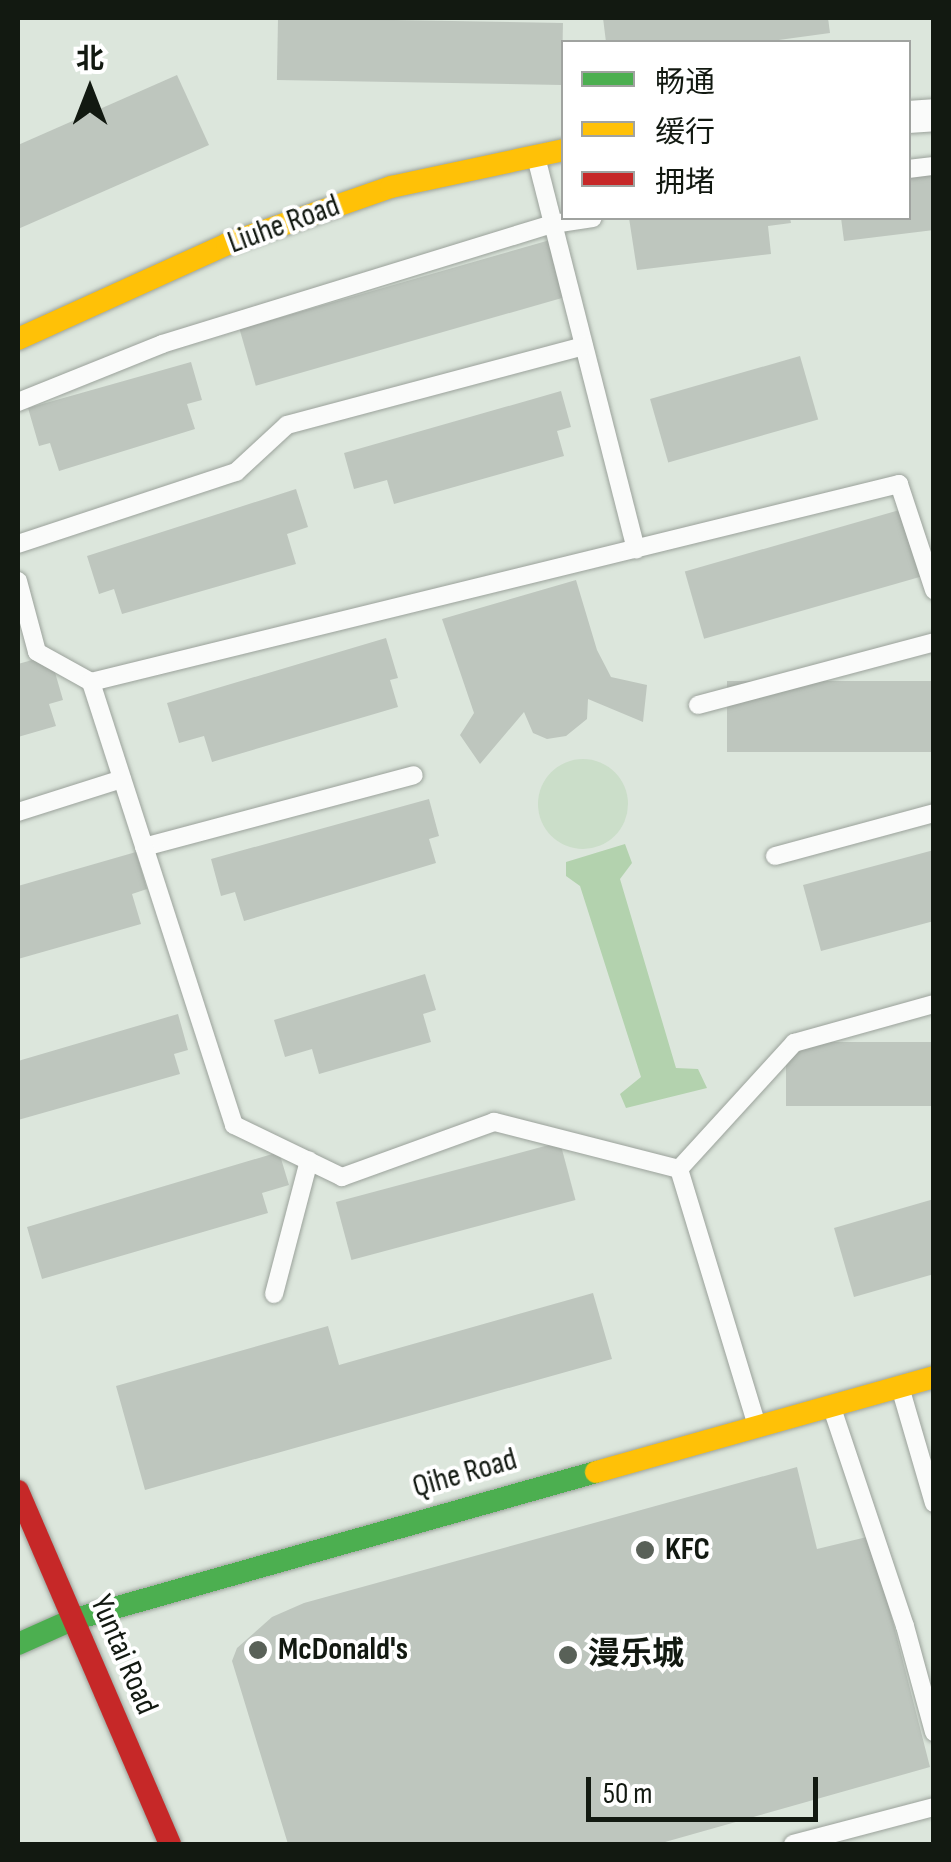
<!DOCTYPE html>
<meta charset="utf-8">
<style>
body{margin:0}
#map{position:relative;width:951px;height:1862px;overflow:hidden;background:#dce6dc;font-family:"Sofia Sans Condensed","Noto Sans SC",sans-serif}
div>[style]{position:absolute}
.green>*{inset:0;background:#cbdec9}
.round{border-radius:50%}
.water>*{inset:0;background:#b3d2ae}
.building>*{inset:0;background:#bec6be;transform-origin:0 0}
.roads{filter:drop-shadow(0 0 2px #9ba29b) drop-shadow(0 0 2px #9ba29b)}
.lane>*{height:18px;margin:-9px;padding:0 9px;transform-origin:9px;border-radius:9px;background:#fafbfa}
.street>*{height:32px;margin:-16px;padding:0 16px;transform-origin:16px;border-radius:16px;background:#fafbfa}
.fast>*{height:22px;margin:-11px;padding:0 11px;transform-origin:11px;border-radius:11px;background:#4caf50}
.slow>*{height:22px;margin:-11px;padding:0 11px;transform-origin:11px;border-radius:11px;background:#ffc107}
.jam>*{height:22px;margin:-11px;padding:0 11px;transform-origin:11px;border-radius:11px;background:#c62828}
.dots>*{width:28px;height:28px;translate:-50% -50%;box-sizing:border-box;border:5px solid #fff;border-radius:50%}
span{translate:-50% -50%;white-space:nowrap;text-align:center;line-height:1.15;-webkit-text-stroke:8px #fff;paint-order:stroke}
.street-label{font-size:32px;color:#121911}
.poi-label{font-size:32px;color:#121911;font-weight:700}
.left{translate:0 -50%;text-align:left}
.frame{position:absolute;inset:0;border:20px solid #121911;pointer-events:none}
.legend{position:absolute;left:561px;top:40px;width:350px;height:180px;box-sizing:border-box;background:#fff;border:2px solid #a0a3a0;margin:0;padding:12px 18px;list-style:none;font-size:30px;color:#121911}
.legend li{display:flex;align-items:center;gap:20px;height:50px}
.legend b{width:50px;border:2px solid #a0a3a0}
.north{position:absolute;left:40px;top:40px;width:100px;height:100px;-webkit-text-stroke:8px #fff;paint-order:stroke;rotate:0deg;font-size:28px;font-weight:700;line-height:40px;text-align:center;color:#121911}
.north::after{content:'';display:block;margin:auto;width:35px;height:45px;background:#121911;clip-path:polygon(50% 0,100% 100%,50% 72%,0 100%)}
.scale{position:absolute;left:586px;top:1777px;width:232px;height:45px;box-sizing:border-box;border:5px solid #121911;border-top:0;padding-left:12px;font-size:30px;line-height:35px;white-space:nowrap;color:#121911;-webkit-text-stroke:8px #fff;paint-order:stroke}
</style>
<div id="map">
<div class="green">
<i class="round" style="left:538px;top:759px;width:90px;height:90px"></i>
</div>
<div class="water">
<i style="clip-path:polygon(625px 844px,632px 863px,620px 879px,676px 1068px,698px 1069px,707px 1088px,626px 1108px,620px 1094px,641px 1077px,580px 886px,566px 876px,566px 862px)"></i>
</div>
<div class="building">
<i style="left:278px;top:18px;width:285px;height:62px;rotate:1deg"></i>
<i style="clip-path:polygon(603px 18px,828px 18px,830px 33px,764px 42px,606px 42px)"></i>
<i style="clip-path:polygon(177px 75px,209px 145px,18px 229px,18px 145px)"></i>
<i style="clip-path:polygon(934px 170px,934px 230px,844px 241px,841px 218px,908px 218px,908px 173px)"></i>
<i style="clip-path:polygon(629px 218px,790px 218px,791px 223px,768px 226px,771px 254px,637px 270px)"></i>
<i style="left:550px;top:240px;width:59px;height:323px;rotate:74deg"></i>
<i style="left:800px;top:356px;width:66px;height:156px;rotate:74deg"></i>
<i style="clip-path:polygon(191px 362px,202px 400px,187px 404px,195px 429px,59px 471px,50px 443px,39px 446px,28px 408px)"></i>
<i style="clip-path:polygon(561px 391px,571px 427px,557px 431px,564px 456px,394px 504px,387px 480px,354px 489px,344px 453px)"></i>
<i style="clip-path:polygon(296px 489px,308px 527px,287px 534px,296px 564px,122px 614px,114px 589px,99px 594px,87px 556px)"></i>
<i style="left:903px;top:509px;width:70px;height:227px;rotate:74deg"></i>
<i style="clip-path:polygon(576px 580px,597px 650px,611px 677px,647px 685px,643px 722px,588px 699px,587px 719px,566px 736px,547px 739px,533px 733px,524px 712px,480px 764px,460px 735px,474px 713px,442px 619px)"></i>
<i style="clip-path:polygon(386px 638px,398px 678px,390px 680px,398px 707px,212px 762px,204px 736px,179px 743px,167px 703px)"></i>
<i style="clip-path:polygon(50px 655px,63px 700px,49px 704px,56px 726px,18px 737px,18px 664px)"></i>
<i style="left:934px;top:681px;width:71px;height:207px;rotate:90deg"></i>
<i style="clip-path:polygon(429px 799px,439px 836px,429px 839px,436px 863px,244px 921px,235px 892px,221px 896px,211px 859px)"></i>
<i style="clip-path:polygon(934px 850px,934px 921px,821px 951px,803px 885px)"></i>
<i style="clip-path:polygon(136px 852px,147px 889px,132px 894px,141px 924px,18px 959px,18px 886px)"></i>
<i style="clip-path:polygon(425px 974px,436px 1010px,423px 1014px,431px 1042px,319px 1074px,312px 1049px,285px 1057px,274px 1020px)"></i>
<i style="clip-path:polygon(178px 1014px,188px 1050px,174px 1054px,180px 1074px,18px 1120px,18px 1061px)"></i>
<i style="left:934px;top:1042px;width:64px;height:148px;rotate:90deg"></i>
<i style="left:560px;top:1142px;width:60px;height:232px;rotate:75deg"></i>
<i style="clip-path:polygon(279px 1152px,289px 1185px,262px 1193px,268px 1213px,42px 1279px,27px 1227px)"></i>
<i style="clip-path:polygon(934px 1199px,934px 1274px,854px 1297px,834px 1228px)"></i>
<i style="clip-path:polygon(593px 1293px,612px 1359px,145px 1490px,116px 1386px,328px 1326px,339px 1365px)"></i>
<i style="clip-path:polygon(797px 1467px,817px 1549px,871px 1536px,930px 1767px,658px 1844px,288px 1844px,232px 1661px,237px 1648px,272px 1617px,304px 1603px)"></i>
</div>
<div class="roads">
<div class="lane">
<i style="left:536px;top:157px;width:405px;rotate:75.7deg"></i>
<i style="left:908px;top:169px;width:26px;rotate:-7deg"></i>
<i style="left:18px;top:402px;width:155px;rotate:-21.9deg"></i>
<i style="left:162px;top:344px;width:409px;rotate:-17.1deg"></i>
<i style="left:553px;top:224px;width:40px;rotate:-8.5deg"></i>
<i style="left:18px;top:544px;width:230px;rotate:-18.3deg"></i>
<i style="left:236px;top:472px;width:69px;rotate:-42.7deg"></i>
<i style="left:287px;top:425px;width:307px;rotate:-14.9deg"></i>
<i style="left:18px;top:581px;width:73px;rotate:75deg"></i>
<i style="left:37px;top:652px;width:62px;rotate:29.1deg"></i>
<i style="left:698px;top:705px;width:244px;rotate:-14.9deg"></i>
<i style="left:18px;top:812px;width:109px;rotate:-17.6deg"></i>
<i style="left:144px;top:847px;width:279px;rotate:-14.9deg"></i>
<i style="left:775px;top:856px;width:165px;rotate:-15.1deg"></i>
<i style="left:679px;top:1169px;width:191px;rotate:-165.7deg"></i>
<i style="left:494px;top:1122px;width:162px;rotate:160.1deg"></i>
<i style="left:342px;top:1177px;width:120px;rotate:-154.3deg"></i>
<i style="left:234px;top:1125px;width:466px;rotate:-107.9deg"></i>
<i style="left:91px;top:682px;width:832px;rotate:-13.77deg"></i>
<i style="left:899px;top:484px;width:112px;rotate:71.7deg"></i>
<i style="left:679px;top:1169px;width:171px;rotate:-47.6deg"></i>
<i style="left:794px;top:1043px;width:145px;rotate:-15.6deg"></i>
<i style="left:679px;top:1169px;width:269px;rotate:73.1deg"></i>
<i style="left:274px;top:1294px;width:138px;rotate:-75.3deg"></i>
<i style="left:900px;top:1387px;width:121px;rotate:73.7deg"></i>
<i style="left:832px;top:1408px;width:230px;rotate:71.5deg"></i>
<i style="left:905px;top:1626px;width:110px;rotate:74.7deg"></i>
<i style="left:793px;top:1844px;width:146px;rotate:-14.7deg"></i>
</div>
<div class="street">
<i style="left:908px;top:117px;width:26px;rotate:-4deg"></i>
</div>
<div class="fast">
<i style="left:18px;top:1644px;width:59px;rotate:-24deg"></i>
<i style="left:72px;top:1620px;width:544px;rotate:-15.77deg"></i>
</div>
<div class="slow">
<i style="left:18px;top:339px;width:230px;rotate:-24.4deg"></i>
<i style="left:227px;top:244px;width:174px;rotate:-19.2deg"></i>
<i style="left:391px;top:187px;width:177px;rotate:-12.1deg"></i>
<i style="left:596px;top:1472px;width:351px;rotate:-15.7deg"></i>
</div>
<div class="jam">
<i style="left:18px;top:1491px;width:384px;rotate:66.7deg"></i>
</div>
</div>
<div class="dots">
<i style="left:645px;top:1550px;background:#596158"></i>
<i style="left:258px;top:1650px;background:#596158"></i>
<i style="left:568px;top:1655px;background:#596158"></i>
</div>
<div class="street-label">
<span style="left:284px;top:225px;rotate:-20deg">Liuhe Road</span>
<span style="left:465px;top:1474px;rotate:-16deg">Qihe Road</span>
<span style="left:123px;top:1655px;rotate:67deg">Yuntai Road</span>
</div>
<div class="poi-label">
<span class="left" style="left:665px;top:1550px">KFC</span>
<span class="left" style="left:278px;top:1650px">McDonald's</span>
<span class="left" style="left:588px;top:1655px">漫乐城</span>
</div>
<div class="frame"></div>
<ul class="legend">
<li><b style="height:12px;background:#4caf50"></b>畅通</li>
<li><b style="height:12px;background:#ffc107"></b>缓行</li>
<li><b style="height:12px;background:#c62828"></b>拥堵</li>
</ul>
<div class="north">北</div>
<div class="scale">50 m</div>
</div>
